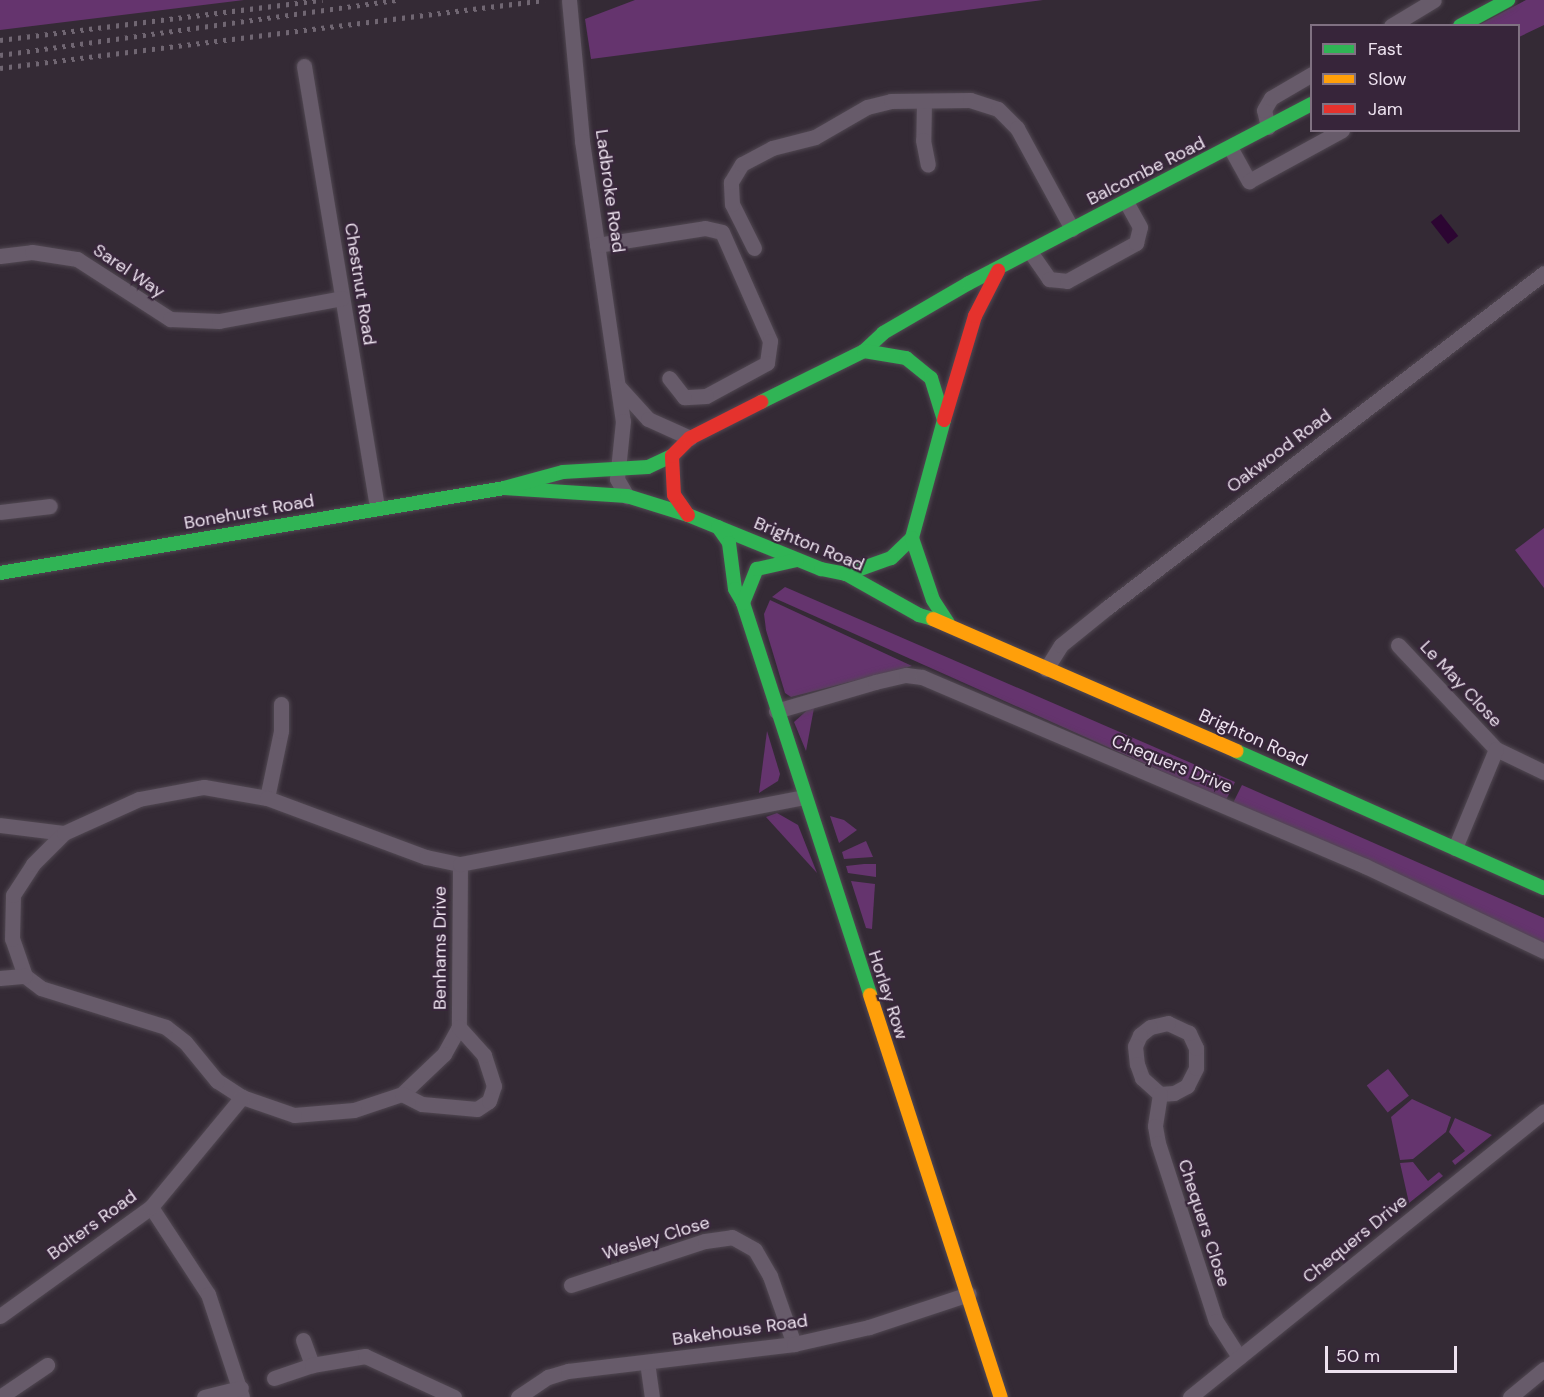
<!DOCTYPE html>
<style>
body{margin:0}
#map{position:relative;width:1544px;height:1397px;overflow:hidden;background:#342a35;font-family:"DM Sans",sans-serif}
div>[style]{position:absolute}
.green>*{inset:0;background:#65346e;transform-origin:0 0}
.water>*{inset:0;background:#2c0532;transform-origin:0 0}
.roads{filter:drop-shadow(0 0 2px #514852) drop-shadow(0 0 2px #514852)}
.street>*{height:15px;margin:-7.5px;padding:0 7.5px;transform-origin:7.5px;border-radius:7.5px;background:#675b6a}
.fast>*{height:14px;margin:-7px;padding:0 7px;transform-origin:7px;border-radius:7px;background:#30b455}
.slow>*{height:14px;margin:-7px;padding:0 7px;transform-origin:7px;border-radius:7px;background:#ff9f0a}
.jam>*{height:14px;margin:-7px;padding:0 7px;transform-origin:7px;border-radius:7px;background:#e5322d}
.rail>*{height:4.5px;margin-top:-2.25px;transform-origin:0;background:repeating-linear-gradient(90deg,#706672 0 3px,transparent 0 9px)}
span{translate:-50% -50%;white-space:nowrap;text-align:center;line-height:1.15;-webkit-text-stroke:4.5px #37253a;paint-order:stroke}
.street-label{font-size:18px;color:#ede2ef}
.legend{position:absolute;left:1310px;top:24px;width:210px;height:108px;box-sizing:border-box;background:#37253a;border:2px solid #807182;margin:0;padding:8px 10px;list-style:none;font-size:18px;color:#ede2ef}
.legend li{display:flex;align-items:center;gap:12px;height:30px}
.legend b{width:30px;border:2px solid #807182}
.scale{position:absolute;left:1325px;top:1346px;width:132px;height:27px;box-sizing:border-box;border:3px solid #ede2ef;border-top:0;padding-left:8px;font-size:18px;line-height:21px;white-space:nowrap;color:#ede2ef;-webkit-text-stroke:4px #37253a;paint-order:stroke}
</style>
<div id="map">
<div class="green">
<i style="clip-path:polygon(0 0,244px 0,0 30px)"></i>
<i style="clip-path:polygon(635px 0,1043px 0,591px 59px,585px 19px)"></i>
<i style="clip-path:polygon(1526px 0,1544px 0,1544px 25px,1519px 37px,1518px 26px,1477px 26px)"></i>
<i style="clip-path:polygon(1544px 528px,1544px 588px,1515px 550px)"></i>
<i style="clip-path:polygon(785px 587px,1235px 782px,1226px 800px,772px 597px)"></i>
<i style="clip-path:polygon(770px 600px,912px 666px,791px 697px,785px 693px,766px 630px,764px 614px)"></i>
<i style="clip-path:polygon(813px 705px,814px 708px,806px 751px,794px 722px)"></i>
<i style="clip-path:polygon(767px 731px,780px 774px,778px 781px,759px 793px)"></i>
<i style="clip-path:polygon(1242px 785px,1544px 918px,1544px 943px,1233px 803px)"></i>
<i style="clip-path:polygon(777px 813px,798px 825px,817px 873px,766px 817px)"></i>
<i style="clip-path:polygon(830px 816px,844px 820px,857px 830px,839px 843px)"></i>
<i style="clip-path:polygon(866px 841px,873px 857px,844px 859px,842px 852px)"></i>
<i style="clip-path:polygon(864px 864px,876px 864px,876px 877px,848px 873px,846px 866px)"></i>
<i style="clip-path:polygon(851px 881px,875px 884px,872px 929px,866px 928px)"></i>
<i style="left:1388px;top:1069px;width:34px;height:27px;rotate:52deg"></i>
<i style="clip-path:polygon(1412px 1099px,1451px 1117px,1446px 1132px,1413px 1159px,1400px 1160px,1391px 1117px)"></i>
<i style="clip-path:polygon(1455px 1118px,1492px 1135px,1455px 1165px,1452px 1161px,1465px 1151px,1449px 1132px)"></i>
<i style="clip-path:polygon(1413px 1162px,1428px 1181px,1439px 1172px,1443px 1176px,1409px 1203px,1400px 1163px)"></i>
</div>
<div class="water">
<i style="left:1441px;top:214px;width:28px;height:13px;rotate:52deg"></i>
</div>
<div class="roads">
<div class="street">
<i style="left:569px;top:0;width:142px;rotate:84.7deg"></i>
<i style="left:582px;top:141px;width:283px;rotate:81.7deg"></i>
<i style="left:623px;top:421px;width:58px;rotate:95.9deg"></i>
<i style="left:617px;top:479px;width:20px;rotate:60deg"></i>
<i style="left:1391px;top:26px;width:50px;rotate:-31.2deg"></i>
<i style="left:304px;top:66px;width:448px;rotate:80.6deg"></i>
<i style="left:924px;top:101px;width:39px;rotate:91deg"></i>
<i style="left:923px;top:140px;width:25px;rotate:79deg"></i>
<i style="left:1268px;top:127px;width:17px;rotate:-103deg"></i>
<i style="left:1264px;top:110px;width:14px;rotate:-60deg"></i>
<i style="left:1271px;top:98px;width:48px;rotate:-30.3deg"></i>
<i style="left:1231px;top:149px;width:37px;rotate:61deg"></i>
<i style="left:1249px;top:181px;width:106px;rotate:-28.7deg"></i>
<i style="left:597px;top:245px;width:109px;rotate:-8.9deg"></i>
<i style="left:705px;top:228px;width:17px;rotate:13deg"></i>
<i style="left:722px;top:232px;width:119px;rotate:66.2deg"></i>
<i style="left:770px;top:341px;width:22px;rotate:98deg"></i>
<i style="left:767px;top:363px;width:69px;rotate:151.6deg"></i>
<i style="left:706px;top:396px;width:22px;rotate:177deg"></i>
<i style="left:684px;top:397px;width:24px;rotate:-128deg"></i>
<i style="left:754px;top:248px;width:49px;rotate:-116.6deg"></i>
<i style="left:732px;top:204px;width:22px;rotate:-93deg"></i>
<i style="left:731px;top:182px;width:21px;rotate:-59deg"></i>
<i style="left:742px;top:164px;width:34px;rotate:-28deg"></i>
<i style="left:772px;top:148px;width:44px;rotate:-14.3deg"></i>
<i style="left:815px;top:137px;width:60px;rotate:-30deg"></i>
<i style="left:867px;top:107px;width:25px;rotate:-14deg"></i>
<i style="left:891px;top:101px;width:79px;rotate:-0.7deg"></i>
<i style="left:970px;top:100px;width:29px;rotate:18deg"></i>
<i style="left:998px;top:109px;width:27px;rotate:45deg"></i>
<i style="left:1017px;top:128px;width:115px;rotate:61.4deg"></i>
<i style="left:1031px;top:253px;width:32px;rotate:55deg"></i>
<i style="left:1049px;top:279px;width:18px;rotate:6deg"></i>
<i style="left:1067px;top:281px;width:79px;rotate:-28.8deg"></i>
<i style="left:1136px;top:243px;width:16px;rotate:-76deg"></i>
<i style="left:1140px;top:227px;width:29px;rotate:-119deg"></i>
<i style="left:0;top:256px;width:32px;rotate:-7deg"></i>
<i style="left:32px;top:252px;width:46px;rotate:8.8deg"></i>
<i style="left:77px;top:259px;width:111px;rotate:32.8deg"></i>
<i style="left:170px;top:319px;width:49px;rotate:2.3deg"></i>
<i style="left:219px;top:321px;width:125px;rotate:-10.6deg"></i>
<i style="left:619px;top:387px;width:43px;rotate:47.8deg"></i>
<i style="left:648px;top:419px;width:46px;rotate:24.3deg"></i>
<i style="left:0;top:512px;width:50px;rotate:-6.8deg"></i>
<i style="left:1398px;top:645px;width:143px;rotate:46.7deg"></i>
<i style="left:1496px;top:749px;width:53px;rotate:25.6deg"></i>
<i style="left:1046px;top:669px;width:28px;rotate:-58deg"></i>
<i style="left:1061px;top:645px;width:60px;rotate:-39deg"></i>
<i style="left:1108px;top:607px;width:549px;rotate:-37.45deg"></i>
<i style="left:776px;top:711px;width:103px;rotate:-16.3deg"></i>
<i style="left:875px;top:682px;width:32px;rotate:-13deg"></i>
<i style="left:906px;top:675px;width:16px;rotate:7deg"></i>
<i style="left:922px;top:677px;width:482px;rotate:23.1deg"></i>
<i style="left:1365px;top:866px;width:198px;rotate:25.4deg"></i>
<i style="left:267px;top:798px;width:68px;rotate:-78.2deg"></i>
<i style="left:281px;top:731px;width:27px;rotate:-90deg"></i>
<i style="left:0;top:825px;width:64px;rotate:7.1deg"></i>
<i style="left:1455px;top:848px;width:107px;rotate:-67.5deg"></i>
<i style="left:460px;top:864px;width:163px;rotate:90.4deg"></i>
<i style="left:459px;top:1027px;width:31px;rotate:119deg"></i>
<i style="left:444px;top:1054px;width:58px;rotate:136.4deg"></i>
<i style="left:402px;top:1094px;width:51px;rotate:161.6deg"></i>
<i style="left:354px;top:1110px;width:60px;rotate:175.2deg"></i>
<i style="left:294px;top:1115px;width:55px;rotate:-160.9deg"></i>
<i style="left:242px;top:1097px;width:30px;rotate:-147deg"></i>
<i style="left:217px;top:1081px;width:50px;rotate:-129.4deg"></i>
<i style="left:185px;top:1042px;width:24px;rotate:-142deg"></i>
<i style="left:166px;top:1027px;width:131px;rotate:-162.7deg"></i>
<i style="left:41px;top:988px;width:20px;rotate:-143deg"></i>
<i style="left:25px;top:976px;width:39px;rotate:-109deg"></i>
<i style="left:12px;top:939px;width:44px;rotate:-88.7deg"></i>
<i style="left:13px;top:895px;width:37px;rotate:-57deg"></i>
<i style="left:33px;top:864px;width:44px;rotate:-45deg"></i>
<i style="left:64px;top:833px;width:82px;rotate:-24.4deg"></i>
<i style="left:139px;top:799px;width:66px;rotate:-10.5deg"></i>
<i style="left:204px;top:787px;width:64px;rotate:9.9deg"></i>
<i style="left:267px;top:798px;width:170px;rotate:20.4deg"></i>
<i style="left:426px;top:857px;width:35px;rotate:12deg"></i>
<i style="left:460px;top:864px;width:350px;rotate:-11deg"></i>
<i style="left:0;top:978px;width:25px;rotate:-5deg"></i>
<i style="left:402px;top:1094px;width:22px;rotate:27deg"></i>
<i style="left:422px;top:1104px;width:55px;rotate:5.2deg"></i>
<i style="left:477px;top:1109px;width:14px;rotate:-34deg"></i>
<i style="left:489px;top:1101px;width:16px;rotate:-72deg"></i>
<i style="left:494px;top:1086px;width:33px;rotate:-108deg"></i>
<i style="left:484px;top:1055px;width:38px;rotate:-132deg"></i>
<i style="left:1160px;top:1094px;width:14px;rotate:-4deg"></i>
<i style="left:1174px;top:1093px;width:15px;rotate:-28deg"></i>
<i style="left:1187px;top:1086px;width:20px;rotate:-63deg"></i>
<i style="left:1196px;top:1068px;width:20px;rotate:-90deg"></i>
<i style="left:1196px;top:1048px;width:17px;rotate:-115deg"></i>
<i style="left:1189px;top:1033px;width:23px;rotate:-155deg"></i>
<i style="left:1168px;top:1023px;width:18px;rotate:167deg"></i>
<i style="left:1150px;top:1027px;width:13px;rotate:141deg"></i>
<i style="left:1140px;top:1035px;width:12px;rotate:114deg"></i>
<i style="left:1135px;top:1046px;width:18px;rotate:84deg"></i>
<i style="left:1137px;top:1064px;width:15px;rotate:70deg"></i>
<i style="left:1142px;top:1078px;width:24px;rotate:42deg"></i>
<i style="left:1160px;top:1094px;width:32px;rotate:99deg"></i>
<i style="left:1155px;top:1126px;width:17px;rotate:80deg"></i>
<i style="left:1158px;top:1143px;width:187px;rotate:72deg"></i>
<i style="left:1216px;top:1321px;width:43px;rotate:57.4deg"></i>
<i style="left:151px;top:1207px;width:104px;rotate:56.8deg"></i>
<i style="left:208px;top:1294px;width:108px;rotate:71.7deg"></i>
<i style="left:571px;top:1285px;width:141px;rotate:-18.2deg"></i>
<i style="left:705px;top:1241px;width:27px;rotate:-8deg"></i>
<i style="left:732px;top:1237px;width:26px;rotate:29deg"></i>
<i style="left:755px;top:1250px;width:30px;rotate:60deg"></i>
<i style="left:770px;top:1276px;width:72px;rotate:70.6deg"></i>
<i style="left:0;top:1316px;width:186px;rotate:-35.8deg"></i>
<i style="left:151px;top:1207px;width:143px;rotate:-50.4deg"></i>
<i style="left:303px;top:1340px;width:27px;rotate:70deg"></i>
<i style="left:647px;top:1362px;width:35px;rotate:82deg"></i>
<i style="left:274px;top:1378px;width:40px;rotate:-18.9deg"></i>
<i style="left:312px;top:1365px;width:54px;rotate:-9.6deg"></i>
<i style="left:365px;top:1356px;width:98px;rotate:24.7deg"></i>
<i style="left:0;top:1397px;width:57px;rotate:-34.2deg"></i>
<i style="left:204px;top:1397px;width:38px;rotate:-14deg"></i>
<i style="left:518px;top:1397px;width:36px;rotate:-34deg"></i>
<i style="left:548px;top:1377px;width:21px;rotate:-17deg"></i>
<i style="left:568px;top:1371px;width:228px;rotate:-6.8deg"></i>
<i style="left:794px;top:1344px;width:77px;rotate:-12.8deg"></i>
<i style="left:869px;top:1327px;width:105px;rotate:-18.3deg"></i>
<i style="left:1190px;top:1397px;width:455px;rotate:-38.9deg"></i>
<i style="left:1510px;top:1397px;width:44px;rotate:-39.5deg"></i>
</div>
<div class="fast">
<i style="left:1460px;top:26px;width:55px;rotate:-28.4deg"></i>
<i style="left:864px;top:351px;width:26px;rotate:-43deg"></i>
<i style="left:883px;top:333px;width:99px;rotate:-30.2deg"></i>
<i style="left:969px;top:283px;width:387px;rotate:-27.6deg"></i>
<i style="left:761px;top:402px;width:115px;rotate:-26.3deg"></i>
<i style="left:864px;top:351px;width:43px;rotate:9.5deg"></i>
<i style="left:906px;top:358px;width:32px;rotate:39deg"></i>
<i style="left:931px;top:378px;width:44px;rotate:72.8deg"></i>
<i style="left:944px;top:420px;width:122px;rotate:105.2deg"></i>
<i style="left:912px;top:538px;width:29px;rotate:136deg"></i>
<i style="left:891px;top:558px;width:48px;rotate:160.4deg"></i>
<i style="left:504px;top:488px;width:123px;rotate:3.7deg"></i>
<i style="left:627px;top:496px;width:64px;rotate:17.3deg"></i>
<i style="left:688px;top:515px;width:144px;rotate:22.1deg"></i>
<i style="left:821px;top:569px;width:25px;rotate:11deg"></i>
<i style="left:846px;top:574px;width:84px;rotate:29.3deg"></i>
<i style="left:919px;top:615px;width:15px;rotate:16deg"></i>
<i style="left:718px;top:527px;width:19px;rotate:55deg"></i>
<i style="left:729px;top:543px;width:46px;rotate:82.6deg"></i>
<i style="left:735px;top:589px;width:16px;rotate:60deg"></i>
<i style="left:743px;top:603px;width:412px;rotate:72deg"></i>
<i style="left:912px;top:538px;width:65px;rotate:71.3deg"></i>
<i style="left:933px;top:600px;width:27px;rotate:57deg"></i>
<i style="left:0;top:573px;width:511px;rotate:-9.57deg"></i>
<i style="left:504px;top:488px;width:61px;rotate:-15.2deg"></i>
<i style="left:563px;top:472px;width:85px;rotate:-3.4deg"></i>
<i style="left:648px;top:467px;width:26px;rotate:-25deg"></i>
<i style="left:743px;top:603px;width:37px;rotate:-68deg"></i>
<i style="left:757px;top:569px;width:41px;rotate:-12.7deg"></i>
<i style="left:1236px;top:751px;width:337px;rotate:24deg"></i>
</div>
<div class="slow">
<i style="left:933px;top:619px;width:331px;rotate:23.5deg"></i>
<i style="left:870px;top:995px;width:423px;rotate:72deg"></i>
</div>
<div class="jam">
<i style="left:944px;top:420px;width:109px;rotate:-73.4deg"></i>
<i style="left:975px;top:316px;width:51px;rotate:-62.9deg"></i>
<i style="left:688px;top:515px;width:24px;rotate:-125deg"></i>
<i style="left:674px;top:495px;width:39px;rotate:-93deg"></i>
<i style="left:672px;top:456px;width:25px;rotate:-45deg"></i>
<i style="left:690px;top:438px;width:80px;rotate:-26.9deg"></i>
</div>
</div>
<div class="rail">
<i style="left:0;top:40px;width:325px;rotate:-7.1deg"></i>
<i style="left:0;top:55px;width:400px;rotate:-7.9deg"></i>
<i style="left:0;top:68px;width:549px;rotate:-7.11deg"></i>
</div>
<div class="street-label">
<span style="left:1146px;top:171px;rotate:-27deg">Balcombe Road</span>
<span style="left:610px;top:191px;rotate:82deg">Ladbroke Road</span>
<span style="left:129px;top:271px;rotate:34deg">Sarel Way</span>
<span style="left:360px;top:284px;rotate:81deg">Chestnut Road</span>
<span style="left:1279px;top:451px;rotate:-37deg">Oakwood Road</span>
<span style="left:249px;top:512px;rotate:-10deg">Bonehurst Road</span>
<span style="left:809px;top:544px;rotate:22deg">Brighton Road</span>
<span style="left:1461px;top:684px;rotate:47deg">Le May Close</span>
<span style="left:1253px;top:738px;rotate:24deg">Brighton Road</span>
<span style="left:1172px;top:764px;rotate:22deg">Chequers Drive</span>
<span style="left:440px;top:948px;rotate:-90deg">Benhams Drive</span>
<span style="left:888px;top:995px;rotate:72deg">Horley Row</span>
<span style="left:1204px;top:1223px;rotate:72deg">Chequers Close</span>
<span style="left:92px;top:1225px;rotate:-36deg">Bolters Road</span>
<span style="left:656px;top:1238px;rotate:-17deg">Wesley Close</span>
<span style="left:1355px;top:1239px;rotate:-39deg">Chequers Drive</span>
<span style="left:740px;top:1330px;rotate:-8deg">Bakehouse Road</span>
</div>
<ul class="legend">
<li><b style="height:8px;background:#30b455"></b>Fast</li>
<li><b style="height:8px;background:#ff9f0a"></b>Slow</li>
<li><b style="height:8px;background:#e5322d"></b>Jam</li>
</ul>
<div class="scale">50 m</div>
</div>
